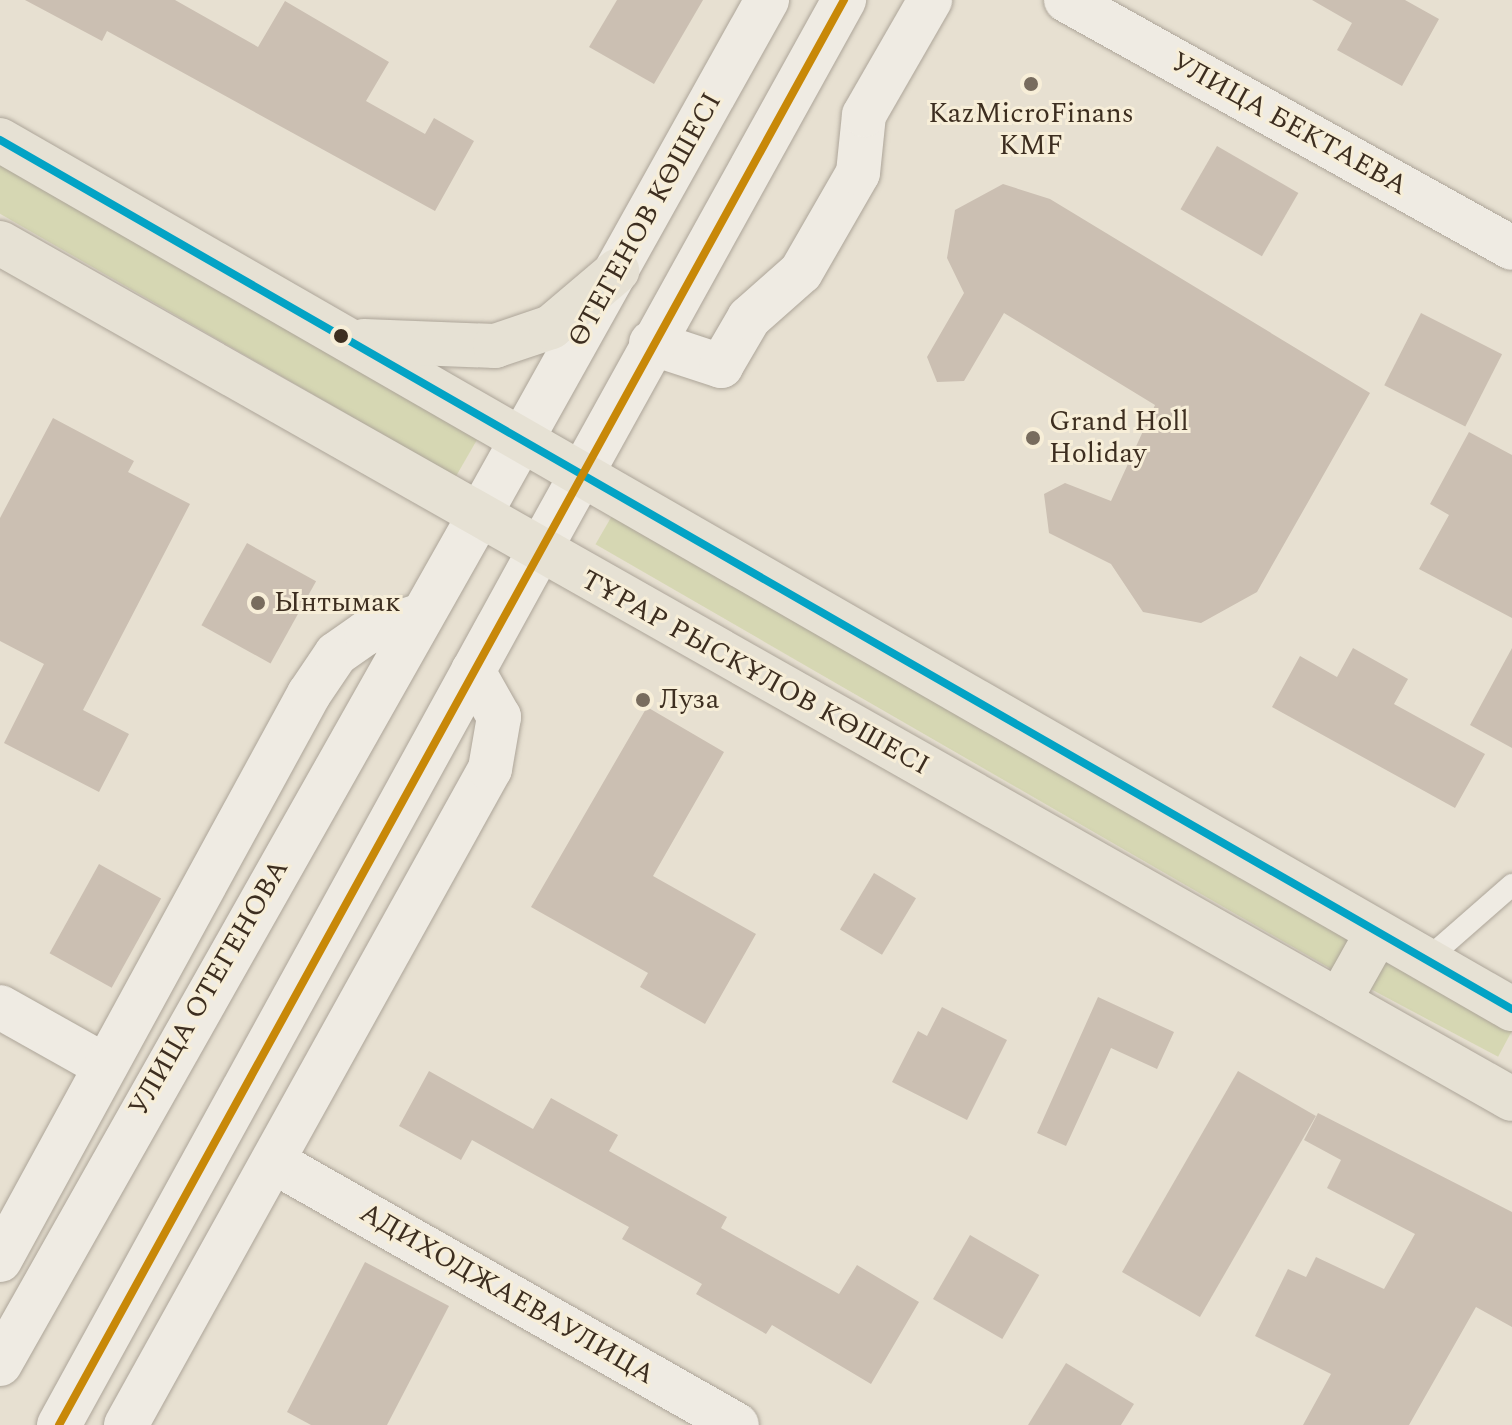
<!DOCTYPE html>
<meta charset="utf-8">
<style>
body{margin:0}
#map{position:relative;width:1512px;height:1425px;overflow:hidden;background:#e7e0d1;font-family:Spectral,serif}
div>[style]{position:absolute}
.green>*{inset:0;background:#d6d7b3;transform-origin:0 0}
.building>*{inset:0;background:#cbbfb2;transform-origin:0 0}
.roads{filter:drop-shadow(0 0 2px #ada599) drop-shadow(0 0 2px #ada599)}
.service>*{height:22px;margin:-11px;padding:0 11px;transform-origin:11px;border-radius:11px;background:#efebe3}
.minor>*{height:44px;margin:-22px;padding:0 22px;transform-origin:22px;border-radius:22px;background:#efebe3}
.tertiary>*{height:44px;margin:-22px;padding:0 22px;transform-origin:22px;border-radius:22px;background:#efebe3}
.secondary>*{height:44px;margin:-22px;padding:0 22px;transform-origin:22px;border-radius:22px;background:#efebe3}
.primary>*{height:44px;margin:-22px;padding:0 22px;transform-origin:22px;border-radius:22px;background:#e6e1d4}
.bus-1>*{height:8px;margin:-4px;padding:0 4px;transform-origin:4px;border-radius:4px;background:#03a3c5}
.bus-2>*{height:8px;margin:-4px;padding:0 4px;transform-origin:4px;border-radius:4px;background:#c88808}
.dots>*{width:22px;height:22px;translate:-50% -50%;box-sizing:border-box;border:4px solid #f7eed8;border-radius:50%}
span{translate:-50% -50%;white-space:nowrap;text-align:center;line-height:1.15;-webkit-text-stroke:6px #f7eed8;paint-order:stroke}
.poi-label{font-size:28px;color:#3d2e20}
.left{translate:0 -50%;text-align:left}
.street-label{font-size:28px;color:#3d2e20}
</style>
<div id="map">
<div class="green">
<i style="left:0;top:164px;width:551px;height:43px;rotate:30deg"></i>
<i style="left:613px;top:514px;width:851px;height:35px;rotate:30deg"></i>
<i style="left:1382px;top:960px;width:148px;height:31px;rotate:28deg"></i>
</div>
<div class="building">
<i style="clip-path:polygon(25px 0,175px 0,258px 47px,285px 1px,389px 62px,366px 101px,425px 134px,434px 118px,474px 141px,435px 211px,107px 31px,102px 41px)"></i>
<i style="clip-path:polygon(617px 0,703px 0,654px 84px,589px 47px)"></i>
<i style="clip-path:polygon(1312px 0,1405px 0,1439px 19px,1402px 86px,1337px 50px,1352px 23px)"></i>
<i style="left:1217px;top:146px;width:94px;height:73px;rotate:30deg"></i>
<i style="clip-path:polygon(1003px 184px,1050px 199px,1370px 393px,1257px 592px,1201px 623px,1143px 612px,1111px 564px,1049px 533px,1044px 494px,1065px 483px,1111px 501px,1155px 405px,1004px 313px,964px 381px,937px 382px,927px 357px,964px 293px,947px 258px,955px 210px)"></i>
<i style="left:1421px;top:313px;width:91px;height:81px;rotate:27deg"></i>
<i style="clip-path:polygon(53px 418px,134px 461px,128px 472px,190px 504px,83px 710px,129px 734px,99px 792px,4px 743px,44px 664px,0 641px,0 518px)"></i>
<i style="clip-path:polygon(1469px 432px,1512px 455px,1512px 618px,1419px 569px,1449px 515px,1430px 504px)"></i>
<i style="left:247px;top:543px;width:79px;height:94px;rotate:29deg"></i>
<i style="clip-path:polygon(1353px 648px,1408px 679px,1394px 704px,1485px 754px,1455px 808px,1272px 707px,1300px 656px,1337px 677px)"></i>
<i style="clip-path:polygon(1512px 648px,1512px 748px,1470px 725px)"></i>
<i style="clip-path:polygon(647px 707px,724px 752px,653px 876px,756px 934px,705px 1024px,640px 987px,648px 973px,531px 907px)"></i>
<i style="left:99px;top:864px;width:71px;height:102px;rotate:29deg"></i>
<i style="left:874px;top:873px;width:49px;height:66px;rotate:31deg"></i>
<i style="clip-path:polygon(1098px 997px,1174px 1032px,1157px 1069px,1111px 1048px,1066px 1146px,1037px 1133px)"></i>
<i style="clip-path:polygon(942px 1007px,1007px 1040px,967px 1120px,892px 1082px,918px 1031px,927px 1036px)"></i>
<i style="clip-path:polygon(429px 1071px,533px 1129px,551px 1098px,618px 1135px,609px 1151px,727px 1217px,721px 1228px,839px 1294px,857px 1265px,919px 1302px,871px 1384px,772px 1325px,766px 1334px,696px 1294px,702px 1284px,622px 1239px,629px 1227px,472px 1140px,461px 1160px,399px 1126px)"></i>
<i style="left:1238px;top:1071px;width:90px;height:232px;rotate:30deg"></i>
<i style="clip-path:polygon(1318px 1113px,1512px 1212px,1512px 1327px,1476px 1307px,1409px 1425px,1303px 1425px,1331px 1374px,1255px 1336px,1288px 1269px,1306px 1277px,1316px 1257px,1384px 1289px,1415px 1234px,1327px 1188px,1341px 1160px,1304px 1140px)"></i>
<i style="left:970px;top:1235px;width:80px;height:74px;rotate:30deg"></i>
<i style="clip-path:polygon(365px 1262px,449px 1306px,387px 1425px,311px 1425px,287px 1412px)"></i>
<i style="clip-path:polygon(1066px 1363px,1134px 1404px,1121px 1425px,1028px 1425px)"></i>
</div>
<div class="roads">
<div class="service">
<i style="left:1424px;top:962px;width:117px;rotate:-41.2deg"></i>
</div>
<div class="minor">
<i style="left:1066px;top:0;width:510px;rotate:29.08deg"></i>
<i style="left:651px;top:343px;width:74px;rotate:18.2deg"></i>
<i style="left:721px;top:366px;width:56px;rotate:-59.7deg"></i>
<i style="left:749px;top:318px;width:69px;rotate:-41.5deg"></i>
<i style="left:801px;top:272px;width:114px;rotate:-60.1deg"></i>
<i style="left:858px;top:173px;width:58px;rotate:-84.1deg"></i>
<i style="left:864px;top:115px;width:133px;rotate:-60.1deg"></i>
<i style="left:0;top:1007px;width:120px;rotate:29.3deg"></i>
<i style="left:276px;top:1163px;width:530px;rotate:29.61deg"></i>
<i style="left:0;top:1260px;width:645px;rotate:-61.37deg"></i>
<i style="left:309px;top:694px;width:48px;rotate:-56deg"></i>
<i style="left:336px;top:654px;width:37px;rotate:-35deg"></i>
<i style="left:366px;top:633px;width:59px;rotate:-17.8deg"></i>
<i style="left:126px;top:1425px;width:750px;rotate:-60.98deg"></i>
<i style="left:490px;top:769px;width:53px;rotate:-80.2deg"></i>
<i style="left:499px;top:717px;width:53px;rotate:-119.5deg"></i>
</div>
<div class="tertiary">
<i style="left:0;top:1364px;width:974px;rotate:-60.54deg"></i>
<i style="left:59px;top:1425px;width:997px;rotate:-61.22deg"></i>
</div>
<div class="secondary">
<i style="left:479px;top:516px;width:591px;rotate:-60.83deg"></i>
<i style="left:539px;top:551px;width:630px;rotate:-61.03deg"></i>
</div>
<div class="primary">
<i style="left:0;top:140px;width:1744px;rotate:29.89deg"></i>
<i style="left:0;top:243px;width:1737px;rotate:29.52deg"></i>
<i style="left:364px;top:341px;width:131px;rotate:2.2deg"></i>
<i style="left:495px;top:346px;width:59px;rotate:-18.7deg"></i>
<i style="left:551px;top:327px;width:87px;rotate:-40.3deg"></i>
<i style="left:1339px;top:1001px;width:76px;rotate:-60.7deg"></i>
</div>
</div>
<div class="bus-1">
<i style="left:0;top:140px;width:1744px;rotate:29.89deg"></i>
</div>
<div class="bus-2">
<i style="left:59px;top:1425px;width:1627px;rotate:-61.15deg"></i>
</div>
<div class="dots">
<i style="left:1031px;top:84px;background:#786c5e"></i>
<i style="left:341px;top:336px;background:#3d2e20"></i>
<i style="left:1033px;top:438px;background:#786c5e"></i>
<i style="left:258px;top:603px;background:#786c5e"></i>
<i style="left:643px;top:700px;background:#786c5e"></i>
</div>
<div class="poi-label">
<span style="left:1031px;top:130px">KazMicroFinans<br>KMF</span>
<span class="left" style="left:1049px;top:438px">Grand Holl<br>Holiday</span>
<span class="left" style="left:274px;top:603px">Ынтымак</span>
<span class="left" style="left:659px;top:700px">Луза</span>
</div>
<div class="street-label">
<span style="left:1289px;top:124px;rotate:29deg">УЛИЦА БЕКТАЕВА</span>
<span style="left:645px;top:220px;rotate:-61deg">ӨТЕГЕНОВ КӨШЕСІ</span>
<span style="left:755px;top:673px;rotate:29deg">ТҰРАР РЫСКҰЛОВ КӨШЕСІ</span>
<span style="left:209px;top:988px;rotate:-60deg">УЛИЦА ОТЕГЕНОВА</span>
<span style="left:507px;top:1294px;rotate:30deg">АДИХОДЖАЕВАУЛИЦА</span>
</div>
</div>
